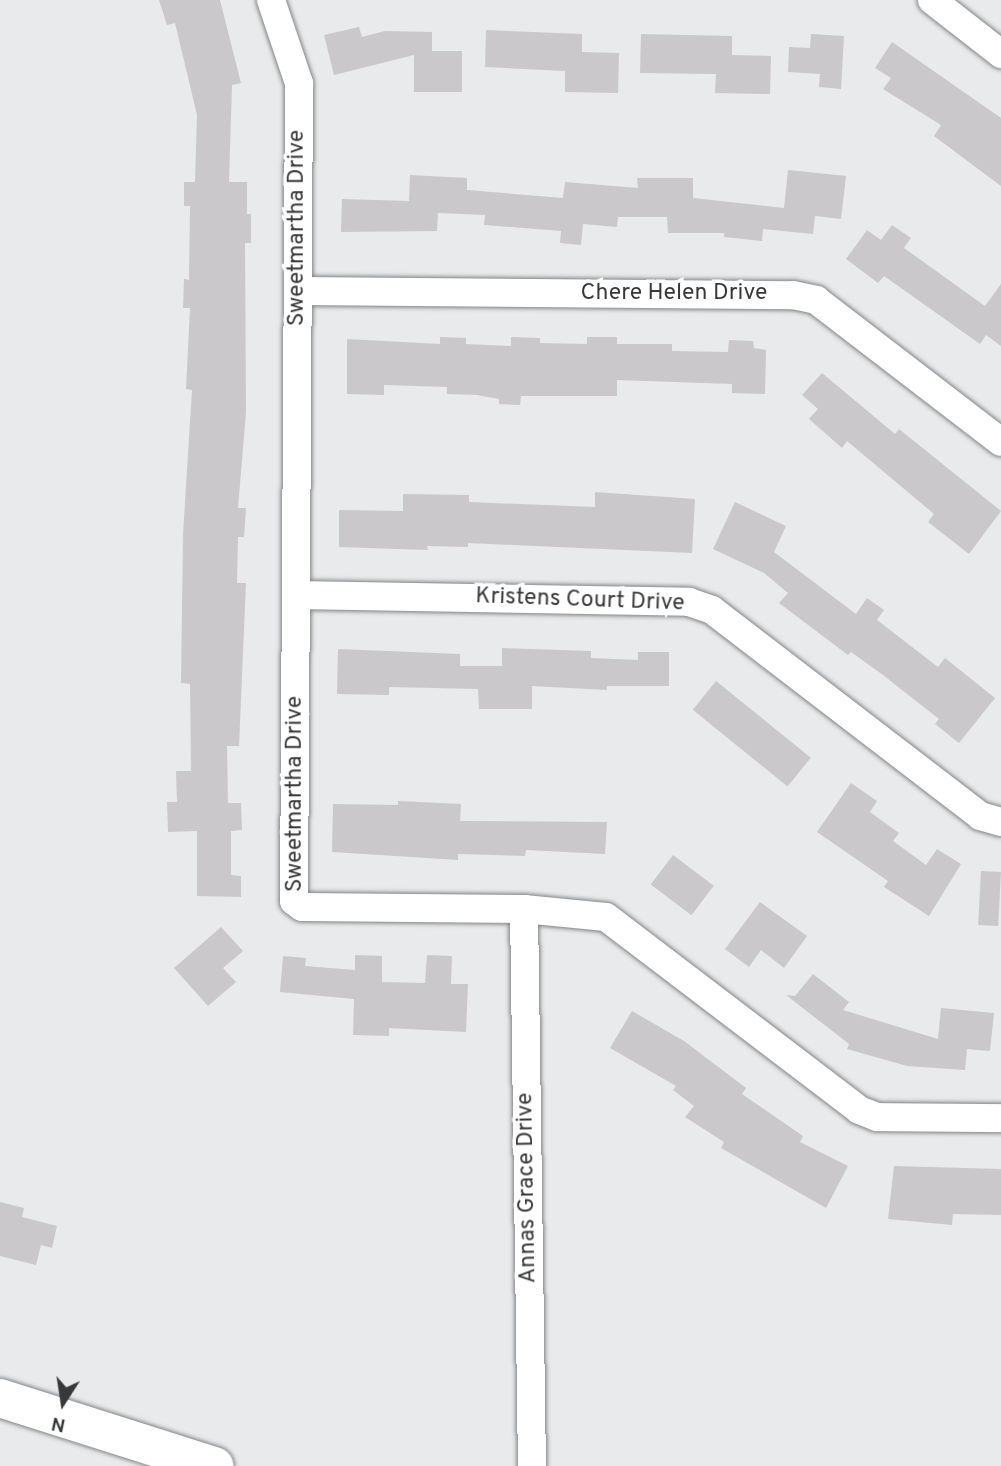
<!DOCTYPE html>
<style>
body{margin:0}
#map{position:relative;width:1001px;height:1466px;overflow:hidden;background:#e8eaec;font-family:Overpass,sans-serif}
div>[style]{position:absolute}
.building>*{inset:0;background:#cac8cb;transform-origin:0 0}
.roads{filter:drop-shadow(0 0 2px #838587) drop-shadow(0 0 2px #838587)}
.street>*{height:28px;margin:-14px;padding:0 14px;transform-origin:14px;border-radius:14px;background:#fff}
.primary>*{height:38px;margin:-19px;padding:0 19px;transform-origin:19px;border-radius:19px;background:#fff}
span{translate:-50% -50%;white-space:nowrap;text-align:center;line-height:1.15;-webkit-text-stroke:7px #fff;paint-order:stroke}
.street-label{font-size:23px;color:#373839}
.north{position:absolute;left:28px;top:1368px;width:70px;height:70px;-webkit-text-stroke:5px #fff;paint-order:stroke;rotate:192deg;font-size:19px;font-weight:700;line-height:28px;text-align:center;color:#373839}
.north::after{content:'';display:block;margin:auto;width:24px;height:32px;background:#373839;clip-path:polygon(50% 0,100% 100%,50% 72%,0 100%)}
</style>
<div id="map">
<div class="building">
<i style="clip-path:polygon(159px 0,220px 0,241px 83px,232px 85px,229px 182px,247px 182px,247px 214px,251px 214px,251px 243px,245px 243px,246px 412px,238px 508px,246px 508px,244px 537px,238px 537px,237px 583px,246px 583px,239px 746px,227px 746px,228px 803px,241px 803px,242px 830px,231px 831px,231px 875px,241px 876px,241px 897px,197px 896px,197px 831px,168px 832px,167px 802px,177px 802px,176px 771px,191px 771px,190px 684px,181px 683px,183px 534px,192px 390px,186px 389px,190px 308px,183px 308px,184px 279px,189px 280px,190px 206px,184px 206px,184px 182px,195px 182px,197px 115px,175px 23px,167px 25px)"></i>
<i style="clip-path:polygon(359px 27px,362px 37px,385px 31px,432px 32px,432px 51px,462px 51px,462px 92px,414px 92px,414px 55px,334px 75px,324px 35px)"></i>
<i style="clip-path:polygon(486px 30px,582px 34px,582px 52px,619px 53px,618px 93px,565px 92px,565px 71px,485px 67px)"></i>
<i style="clip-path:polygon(641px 34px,732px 36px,732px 55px,771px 56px,770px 94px,715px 93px,716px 74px,640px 73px)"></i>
<i style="clip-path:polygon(811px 34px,844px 36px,841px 89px,819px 87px,820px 74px,788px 72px,789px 47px,810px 48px)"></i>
<i style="clip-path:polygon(892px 42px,1001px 118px,1001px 186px,934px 136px,941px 125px,883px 89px,891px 78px,875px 68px)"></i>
<i style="clip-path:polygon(788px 170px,846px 176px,841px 219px,815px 216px,813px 234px,763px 229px,762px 241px,724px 237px,724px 233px,668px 233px,667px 217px,618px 217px,617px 227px,583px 224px,581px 245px,560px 243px,561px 231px,484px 225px,485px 215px,438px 213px,437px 231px,341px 232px,342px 199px,409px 201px,410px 175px,467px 178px,467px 190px,563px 198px,565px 182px,638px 188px,637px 178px,693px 178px,693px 198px,784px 208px)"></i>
<i style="clip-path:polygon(892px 225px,911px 238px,904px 248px,985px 306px,1001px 284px,1001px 346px,986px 335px,980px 344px,884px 276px,878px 283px,846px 259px,867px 230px,881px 240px)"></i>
<i style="clip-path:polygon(440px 337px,466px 338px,466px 344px,511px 346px,511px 337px,540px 338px,540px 343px,587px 344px,587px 337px,617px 337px,617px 344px,672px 344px,672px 351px,728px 352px,729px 340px,753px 341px,754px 348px,766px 350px,765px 394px,732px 393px,732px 384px,617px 380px,617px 396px,521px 396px,520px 405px,499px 404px,499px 399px,477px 395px,447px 394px,447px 387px,384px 385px,384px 395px,347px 394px,347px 339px,440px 344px)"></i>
<i style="clip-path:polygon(822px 373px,895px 434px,899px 429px,1001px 511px,969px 554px,928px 522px,934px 514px,847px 441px,842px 448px,809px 419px,818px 409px,802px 395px)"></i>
<i style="clip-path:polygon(595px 492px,695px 499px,692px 553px,468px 543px,468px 547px,427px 546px,428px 550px,339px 547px,339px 510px,403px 511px,403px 494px,469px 495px,469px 502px,595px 507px)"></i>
<i style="clip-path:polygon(735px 502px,786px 526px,774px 552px,856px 614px,867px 598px,884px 610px,877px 620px,938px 667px,945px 658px,995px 698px,959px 743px,935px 724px,939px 719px,883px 675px,851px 652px,848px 655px,779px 603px,788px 593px,764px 573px,713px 549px)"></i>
<i style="clip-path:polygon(502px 648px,591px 651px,591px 658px,638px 660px,638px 652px,669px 652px,669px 686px,607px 686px,607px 690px,532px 686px,532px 709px,479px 709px,478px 689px,389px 687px,389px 695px,337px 694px,338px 649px,460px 654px,460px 666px,502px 666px)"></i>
<i style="left:716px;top:681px;width:122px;height:37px;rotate:39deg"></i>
<i style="clip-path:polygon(851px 783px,877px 801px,870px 812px,899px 833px,893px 841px,926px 865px,937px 849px,961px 864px,929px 916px,884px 887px,888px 881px,817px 832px)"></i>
<i style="clip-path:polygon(398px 801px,461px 804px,460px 821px,607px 822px,605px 854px,526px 850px,525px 856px,458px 854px,458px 860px,332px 852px,333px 804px,398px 805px)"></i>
<i style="left:673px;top:855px;width:51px;height:37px;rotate:37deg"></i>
<i style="left:981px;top:871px;width:20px;height:54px;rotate:3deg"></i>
<i style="clip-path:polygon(760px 902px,807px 936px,784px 968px,761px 950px,749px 967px,725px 949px)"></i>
<i style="clip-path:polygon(221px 927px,243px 951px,223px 968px,236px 982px,208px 1006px,174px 968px)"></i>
<i style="clip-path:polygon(355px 955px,382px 956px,382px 982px,425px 983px,427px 955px,452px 956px,451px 984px,468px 984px,466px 1032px,389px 1028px,389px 1036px,353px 1035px,354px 999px,280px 992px,283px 956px,306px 958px,305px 966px,355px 970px)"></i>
<i style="clip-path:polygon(813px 974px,849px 1002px,843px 1010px,938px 1039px,941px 1008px,994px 1013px,990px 1051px,967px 1049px,965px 1070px,907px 1066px,847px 1049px,849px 1044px,786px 995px,795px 996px)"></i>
<i style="clip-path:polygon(632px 1011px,684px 1041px,746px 1088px,742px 1094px,803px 1136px,800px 1142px,848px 1166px,826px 1208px,721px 1148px,724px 1142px,685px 1117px,694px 1106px,673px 1090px,676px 1086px,610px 1048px)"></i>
<i style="clip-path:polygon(894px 1166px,1001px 1169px,1001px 1215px,953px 1214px,952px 1225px,888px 1219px)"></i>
<i style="clip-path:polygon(0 1202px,24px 1208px,22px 1217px,57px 1226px,52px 1248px,41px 1245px,36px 1265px,0 1256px)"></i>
</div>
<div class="roads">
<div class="street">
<i style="left:271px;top:0;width:88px;rotate:71.4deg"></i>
<i style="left:299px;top:83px;width:818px;rotate:90.35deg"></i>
<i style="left:294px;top:901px;width:10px;rotate:37deg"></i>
<i style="left:302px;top:907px;width:222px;rotate:0.5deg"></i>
<i style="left:524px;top:909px;width:82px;rotate:5.6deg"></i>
<i style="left:606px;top:917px;width:318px;rotate:37.3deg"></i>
<i style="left:859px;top:1110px;width:19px;rotate:21deg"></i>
<i style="left:877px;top:1117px;width:124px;rotate:0.5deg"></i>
<i style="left:932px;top:0;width:88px;rotate:38deg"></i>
<i style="left:298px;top:291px;width:495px;rotate:0.5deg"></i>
<i style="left:793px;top:295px;width:24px;rotate:12deg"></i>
<i style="left:816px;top:300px;width:233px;rotate:37.5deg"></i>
<i style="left:296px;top:595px;width:393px;rotate:1deg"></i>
<i style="left:689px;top:602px;width:24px;rotate:19deg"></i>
<i style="left:712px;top:610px;width:338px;rotate:37.5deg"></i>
<i style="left:980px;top:816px;width:22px;rotate:16deg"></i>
<i style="left:524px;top:909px;width:557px;rotate:89.18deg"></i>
</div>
<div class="primary">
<i style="left:0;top:1398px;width:225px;rotate:17.6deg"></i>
</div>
</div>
<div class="street-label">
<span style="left:298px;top:228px;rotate:-90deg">Sweetmartha Drive</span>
<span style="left:674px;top:294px">Chere Helen Drive</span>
<span style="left:580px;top:601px;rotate:2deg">Kristens Court Drive</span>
<span style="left:296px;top:794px;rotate:-90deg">Sweetmartha Drive</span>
<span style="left:528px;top:1188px;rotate:-91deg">Annas Grace Drive</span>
</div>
<div class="north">N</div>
</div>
